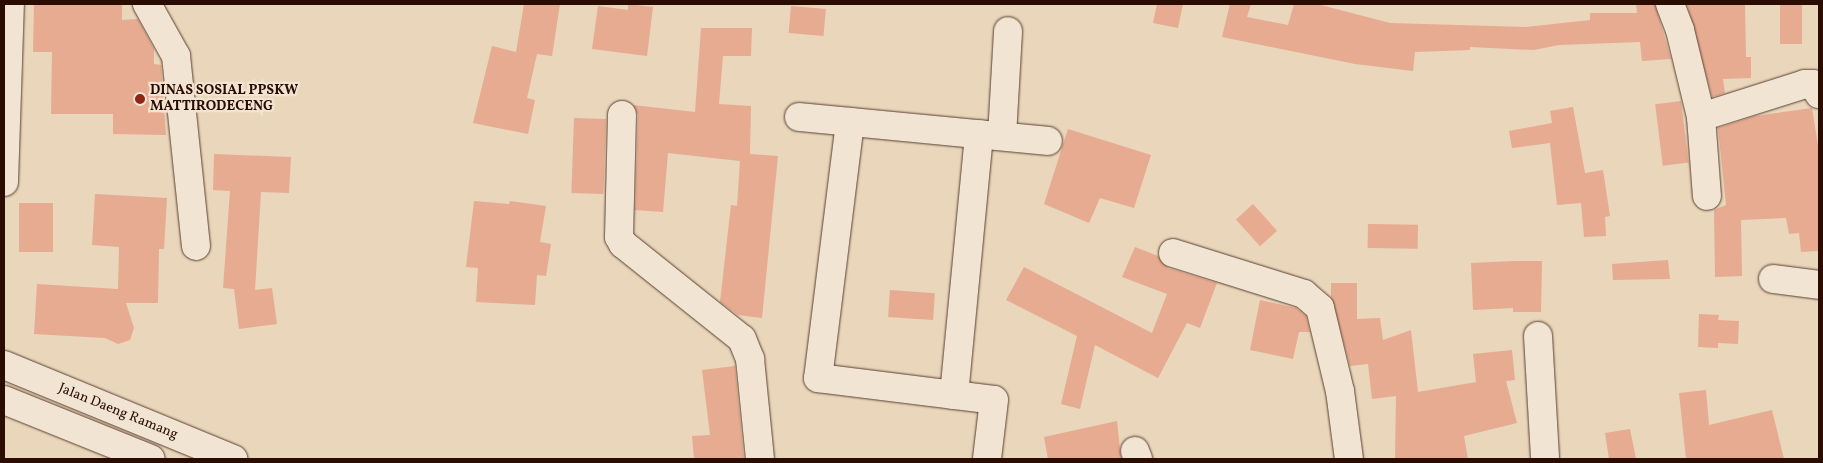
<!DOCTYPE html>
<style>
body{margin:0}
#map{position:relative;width:1823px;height:463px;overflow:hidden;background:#e9d6bb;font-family:Vollkorn,serif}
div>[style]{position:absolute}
.building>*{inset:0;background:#e6ab90;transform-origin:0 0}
.roads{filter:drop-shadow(0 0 1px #5a3f2f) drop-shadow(0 0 1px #5a3f2f)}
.street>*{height:28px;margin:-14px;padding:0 14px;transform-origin:14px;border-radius:14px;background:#f1e4d3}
.secondary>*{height:28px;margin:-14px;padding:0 14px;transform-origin:14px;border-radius:14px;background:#f1e4d3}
.dots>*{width:14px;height:14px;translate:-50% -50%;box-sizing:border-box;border:2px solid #f1e4d3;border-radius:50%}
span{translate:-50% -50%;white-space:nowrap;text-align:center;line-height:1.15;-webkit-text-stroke:4.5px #f1e4d3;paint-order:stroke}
.poi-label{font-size:14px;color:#2a0d00;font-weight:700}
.left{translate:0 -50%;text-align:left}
.street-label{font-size:14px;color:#2a0d00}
.frame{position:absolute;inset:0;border:5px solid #2a0d00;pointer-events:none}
</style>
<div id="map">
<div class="building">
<i style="clip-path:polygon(34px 4px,122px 4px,122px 20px,138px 19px,154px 49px,154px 64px,161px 65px,166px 135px,113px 134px,113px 114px,51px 114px,52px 52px,33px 52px)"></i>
<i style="clip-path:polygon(524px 4px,560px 4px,552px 56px,537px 54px,527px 98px,535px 100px,528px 134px,473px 123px,492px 46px,516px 52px)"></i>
<i style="clip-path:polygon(628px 4px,653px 7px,647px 56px,592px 49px,598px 6px,628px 10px)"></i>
<i style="clip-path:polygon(1157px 4px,1183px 4px,1178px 28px,1153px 23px)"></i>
<i style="clip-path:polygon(1230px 4px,1251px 4px,1247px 17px,1288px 25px,1294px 4px,1317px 4px,1390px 23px,1526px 27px,1590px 20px,1590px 13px,1637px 13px,1636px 4px,1655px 4px,1671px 59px,1642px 61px,1640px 42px,1559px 45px,1534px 50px,1470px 47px,1470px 50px,1415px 52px,1413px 71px,1355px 64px,1222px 37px)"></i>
<i style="clip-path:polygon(1745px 4px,1746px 57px,1751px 57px,1751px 78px,1723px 79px,1725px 93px,1712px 97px,1687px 5px)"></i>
<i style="left:1780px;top:4px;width:22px;height:40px"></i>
<i style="left:791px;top:6px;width:35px;height:27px;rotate:5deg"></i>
<i style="clip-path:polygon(701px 28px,752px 28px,751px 56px,723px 56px,719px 104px,751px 106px,750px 154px,778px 156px,762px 318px,738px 315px,720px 302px,731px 205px,737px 206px,740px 161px,668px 153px,663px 212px,635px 210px,638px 115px,633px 105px,695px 112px)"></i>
<i style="left:1681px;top:101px;width:62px;height:26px;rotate:83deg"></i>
<i style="clip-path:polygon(1573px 107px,1585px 173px,1603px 170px,1610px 216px,1605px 217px,1606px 236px,1584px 237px,1581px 203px,1557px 205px,1550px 143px,1512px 148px,1509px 131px,1552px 123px,1550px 111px)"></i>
<i style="clip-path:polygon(1812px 108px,1819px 152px,1819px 251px,1801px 252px,1799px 233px,1789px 234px,1786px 218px,1741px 220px,1742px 276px,1715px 277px,1714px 210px,1726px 205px,1718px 128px,1755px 116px)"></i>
<i style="left:574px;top:118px;width:32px;height:75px;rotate:2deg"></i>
<i style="clip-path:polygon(1068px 129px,1151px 155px,1134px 208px,1100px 198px,1089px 223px,1044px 204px)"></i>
<i style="clip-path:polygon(214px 154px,291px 157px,289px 193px,261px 192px,255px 290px,272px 288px,277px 324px,239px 329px,234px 289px,223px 288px,230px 191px,213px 190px)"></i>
<i style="clip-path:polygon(95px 194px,167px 198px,164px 249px,159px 249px,158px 303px,126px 303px,134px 328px,130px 340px,118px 344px,105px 338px,34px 334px,37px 284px,118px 289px,119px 247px,92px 245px)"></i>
<i style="clip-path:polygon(474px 201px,509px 204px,510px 201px,546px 206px,540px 242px,551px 244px,546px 276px,537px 275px,535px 305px,476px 302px,478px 268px,466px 267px)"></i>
<i style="left:19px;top:203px;width:34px;height:49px"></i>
<i style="left:1253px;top:204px;width:36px;height:23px;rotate:48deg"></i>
<i style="left:1368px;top:224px;width:50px;height:24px;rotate:1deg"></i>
<i style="clip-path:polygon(1135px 247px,1158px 256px,1168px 268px,1217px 283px,1200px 328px,1187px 323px,1158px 378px,1095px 345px,1080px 409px,1061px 404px,1077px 336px,1006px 300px,1024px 267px,1152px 333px,1167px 294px,1122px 277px)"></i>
<i style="clip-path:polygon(1668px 260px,1670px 279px,1613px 280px,1612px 264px)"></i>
<i style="clip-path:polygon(1514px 261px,1542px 261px,1541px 312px,1513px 312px,1513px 308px,1473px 310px,1471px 263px)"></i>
<i style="clip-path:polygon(1331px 283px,1357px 283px,1357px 319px,1380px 318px,1383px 340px,1411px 330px,1418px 392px,1476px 382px,1473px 354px,1512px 350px,1515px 380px,1506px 381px,1517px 423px,1464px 436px,1468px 459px,1395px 459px,1396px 396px,1372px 399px,1368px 364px,1350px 366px,1331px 297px)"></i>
<i style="left:890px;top:290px;width:45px;height:27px;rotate:4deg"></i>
<i style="clip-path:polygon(1260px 300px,1296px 308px,1306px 316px,1310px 332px,1299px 332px,1293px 359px,1250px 350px)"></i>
<i style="clip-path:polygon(1699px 314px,1719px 315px,1718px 320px,1739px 321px,1738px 344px,1718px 343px,1718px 348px,1698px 347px)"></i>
<i style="clip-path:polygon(735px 366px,744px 459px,694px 459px,692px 436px,710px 435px,702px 370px)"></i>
<i style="clip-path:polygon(1706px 390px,1709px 425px,1772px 410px,1784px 459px,1686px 459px,1679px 393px)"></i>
<i style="clip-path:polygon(1117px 421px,1121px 459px,1048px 459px,1044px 437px)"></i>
<i style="clip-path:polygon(1630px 429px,1636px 459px,1609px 459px,1605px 433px)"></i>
</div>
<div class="roads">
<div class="street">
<i style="left:147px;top:4px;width:60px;rotate:60.9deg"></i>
<i style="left:176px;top:56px;width:191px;rotate:84deg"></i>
<i style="left:1670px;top:4px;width:28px;rotate:69deg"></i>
<i style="left:1680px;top:30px;width:89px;rotate:76.4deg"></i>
<i style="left:1701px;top:117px;width:79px;rotate:85.7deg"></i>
<i style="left:622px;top:115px;width:122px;rotate:91.4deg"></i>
<i style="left:619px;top:237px;width:8px;rotate:60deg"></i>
<i style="left:623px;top:244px;width:152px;rotate:38.6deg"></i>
<i style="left:742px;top:339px;width:22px;rotate:68deg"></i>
<i style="left:750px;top:359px;width:100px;rotate:84.3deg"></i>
<i style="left:799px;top:117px;width:250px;rotate:5.5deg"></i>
<i style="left:1701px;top:117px;width:109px;rotate:-17.6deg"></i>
<i style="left:1805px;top:84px;width:8px"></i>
<i style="left:1813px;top:84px;width:12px;rotate:59deg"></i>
<i style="left:850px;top:122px;width:258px;rotate:97.1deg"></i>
<i style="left:818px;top:378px;width:177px;rotate:7.1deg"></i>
<i style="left:994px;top:400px;width:59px;rotate:96.8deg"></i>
<i style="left:1002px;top:136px;width:105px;rotate:-86.7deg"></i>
<i style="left:4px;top:182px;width:178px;rotate:-88.1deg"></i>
<i style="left:1173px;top:253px;width:137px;rotate:17.4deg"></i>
<i style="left:1304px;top:294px;width:21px;rotate:41deg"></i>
<i style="left:1320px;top:308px;width:85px;rotate:76.5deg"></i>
<i style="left:1340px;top:391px;width:69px;rotate:82.5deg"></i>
<i style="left:1773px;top:279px;width:46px;rotate:7.4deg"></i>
<i style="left:1538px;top:336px;width:123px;rotate:86.7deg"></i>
<i style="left:954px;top:395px;width:262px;rotate:-84.5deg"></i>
<i style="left:1135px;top:451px;width:9px;rotate:69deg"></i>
</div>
<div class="secondary">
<i style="left:4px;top:365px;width:248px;rotate:22.3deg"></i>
<i style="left:4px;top:400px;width:158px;rotate:21.9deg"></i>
</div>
</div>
<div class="dots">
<i style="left:140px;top:99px;background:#8f2418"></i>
</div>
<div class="poi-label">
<span class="left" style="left:150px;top:99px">DINAS SOSIAL PPSKW<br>MATTIRODECENG</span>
</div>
<div class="street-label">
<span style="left:118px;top:412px;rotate:22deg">Jalan Daeng Ramang</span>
</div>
<div class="frame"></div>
</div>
